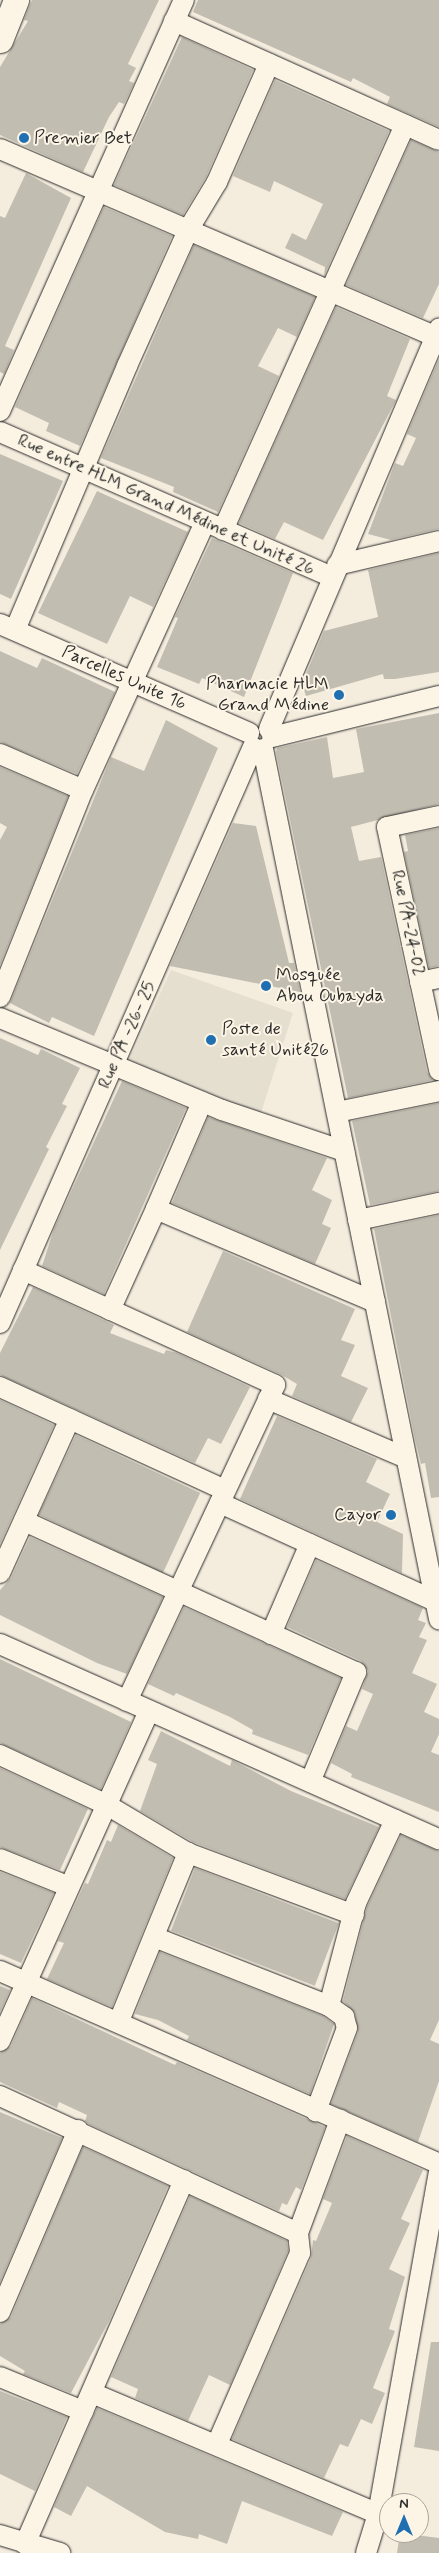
<!DOCTYPE html>
<meta charset="utf-8">
<style>
body{margin:0}
#map{position:relative;width:439px;height:2553px;overflow:hidden;background:#f4edde;font-family:Mynerve,sans-serif}
div>[style]{position:absolute}
.built>*{inset:0;background:#e5dfd0}
.building>*{inset:0;background:#c2bdb1;transform-origin:0 0}
.roads{filter:drop-shadow(0 0 1px #2b2b2b) drop-shadow(0 0 1px #2b2b2b)}
.minor>*{height:20px;margin:-10px;padding:0 10px;transform-origin:10px;border-radius:10px;background:#fcf5e5}
.major>*{height:25px;margin:-12.5px;padding:0 12.5px;transform-origin:12.5px;border-radius:12.5px;background:#fcf5e5}
.dots>*{width:14px;height:14px;translate:-50% -50%;box-sizing:border-box;border:2px solid #fcf5e5;border-radius:50%}
span{translate:-50% -50%;white-space:nowrap;text-align:center;line-height:1.15;-webkit-text-stroke:4px #fcf5e5;paint-order:stroke}
.poi-label{font-size:18px;color:#2b2b2b}
.left{translate:0 -50%;text-align:left}
.right{translate:-100% -50%;text-align:right}
.street-label{font-size:18px;color:#2b2b2b}
.north{position:absolute;left:379px;top:2493px;width:50px;height:50px;box-sizing:border-box;background:#fcf5e5;border:1px solid #a8a49b;border-radius:50%;rotate:0deg;font-size:14px;font-weight:700;line-height:20px;text-align:center;color:#2b2b2b}
.north::after{content:'';display:block;margin:auto;width:18px;height:22px;background:#1f6fb2;clip-path:polygon(50% 0,100% 100%,50% 72%,0 100%)}
</style>
<div id="map">
<div class="built">
<i style="clip-path:polygon(171px 970px,293px 1013px,258px 1122px,126px 1067px)"></i>
</div>
<div class="building">
<i style="clip-path:polygon(32px 0,159px 0,128px 64px,136px 68px,129px 81px,134px 83px,124px 104px,119px 102px,109px 117px,83px 172px,0 135px,0 67px,28px 21px,24px 20px)"></i>
<i style="clip-path:polygon(198px 0,439px 0,439px 127px,387px 104px,390px 97px,353px 78px,351px 82px,193px 12px)"></i>
<i style="clip-path:polygon(182px 37px,253px 70px,206px 177px,183px 215px,114px 185px)"></i>
<i style="clip-path:polygon(275px 80px,389px 131px,324px 276px,325px 267px,285px 248px,292px 233px,306px 240px,323px 204px,274px 181px,270px 192px,233px 176px)"></i>
<i style="clip-path:polygon(411px 140px,439px 152px,439px 284px,423px 318px,346px 285px)"></i>
<i style="clip-path:polygon(26px 173px,71px 198px,5px 346px,14px 350px,4px 374px,0 372px,0 216px,5px 218px)"></i>
<i style="clip-path:polygon(104px 207px,172px 236px,80px 446px,46px 431px,49px 423px,15px 407px)"></i>
<i style="clip-path:polygon(194px 245px,315px 297px,297px 337px,278px 328px,258px 366px,279px 376px,218px 512px,173px 492px,174px 487px,101px 458px)"></i>
<i style="clip-path:polygon(336px 307px,410px 339px,387px 396px,396px 400px,323px 540px,284px 522px,275px 539px,239px 523px)"></i>
<i style="clip-path:polygon(439px 359px,439px 529px,391px 540px,368px 534px,395px 463px,403px 466px,416px 438px,407px 434px)"></i>
<i style="clip-path:polygon(0 454px,63px 481px,11px 599px,0 594px)"></i>
<i style="clip-path:polygon(97px 491px,188px 532px,153px 607px,130px 596px,107px 644px,38px 613px)"></i>
<i style="clip-path:polygon(212px 538px,293px 573px,244px 697px,202px 678px,199px 684px,157px 667px,178px 618px,175px 617px)"></i>
<i style="clip-path:polygon(439px 553px,439px 672px,395px 679px,384px 679px,383px 674px,306px 696px,302px 684px,324px 631px,378px 617px,368px 570px)"></i>
<i style="clip-path:polygon(0 651px,37px 668px,42px 658px,115px 692px,77px 774px,0 742px)"></i>
<i style="clip-path:polygon(439px 713px,439px 804px,351px 827px,359px 861px,381px 857px,427px 1072px,433px 1080px,348px 1098px,276px 752px,277px 748px,327px 737px,333px 778px,364px 772px,356px 729px)"></i>
<i style="clip-path:polygon(166px 720px,218px 748px,94px 1036px,52px 1017px,49px 1023px,10px 1003px,111px 757px,144px 771px)"></i>
<i style="clip-path:polygon(0 767px,68px 796px,0 965px,0 840px,7px 827px,0 823px)"></i>
<i style="clip-path:polygon(233px 823px,256px 826px,289px 963px,294px 963px,300px 992px,170px 966px)"></i>
<i style="clip-path:polygon(439px 828px,439px 966px,429px 968px,404px 852px,408px 851px,405px 835px)"></i>
<i style="clip-path:polygon(0 1038px,38px 1055px,41px 1049px,80px 1068px,62px 1104px,67px 1106px,46px 1147px,49px 1149px,0 1250px)"></i>
<i style="clip-path:polygon(122px 1081px,186px 1108px,104px 1294px,42px 1266px,54px 1229px)"></i>
<i style="clip-path:polygon(439px 1103px,439px 1191px,370px 1205px,352px 1121px)"></i>
<i style="clip-path:polygon(208px 1117px,327px 1158px,312px 1190px,332px 1200px,322px 1224px,331px 1228px,315px 1264px,172px 1203px)"></i>
<i style="clip-path:polygon(439px 1215px,439px 1497px,431px 1498px,425px 1463px,421px 1464px,415px 1439px,374px 1229px)"></i>
<i style="clip-path:polygon(223px 1251px,355px 1309px,341px 1340px,355px 1345px,341px 1376px,368px 1388px,351px 1422px,292px 1396px,297px 1384px,280px 1374px,187px 1332px)"></i>
<i style="clip-path:polygon(33px 1287px,114px 1325px,110px 1333px,164px 1354px,166px 1350px,177px 1353px,250px 1387px,221px 1444px,208px 1438px,195px 1463px,0 1375px,0 1353px)"></i>
<i style="clip-path:polygon(0 1400px,54px 1425px,0 1544px)"></i>
<i style="clip-path:polygon(277px 1416px,377px 1459px,366px 1482px,390px 1494px,377px 1522px,403px 1534px,402px 1573px,240px 1499px)"></i>
<i style="left:76px;top:1435px;width:137px;height:88px;rotate:25deg"></i>
<i style="clip-path:polygon(30px 1537px,163px 1597px,127px 1674px,97px 1663px,0 1615px,0 1590px,11px 1578px)"></i>
<i style="clip-path:polygon(316px 1560px,423px 1608px,418px 1620px,426px 1623px,419px 1637px,427px 1640px,412px 1673px,437px 1684px,424px 1712px,439px 1719px,439px 1734px,431px 1752px,439px 1755px,439px 1812px,351px 1777px,352px 1774px,331px 1763px,346px 1726px,357px 1731px,373px 1694px,362px 1689px,368px 1671px,361px 1661px,287px 1627px)"></i>
<i style="clip-path:polygon(184px 1607px,341px 1678px,308px 1755px,252px 1734px,253px 1730px,230px 1717px,176px 1693px,174px 1696px,148px 1684px)"></i>
<i style="clip-path:polygon(0 1659px,131px 1722px,101px 1789px,0 1743px)"></i>
<i style="clip-path:polygon(161px 1731px,230px 1766px,232px 1760px,291px 1791px,379px 1827px,345px 1899px,193px 1842px,140px 1811px,157px 1764px,148px 1760px)"></i>
<i style="clip-path:polygon(0 1768px,88px 1809px,60px 1870px,0 1847px)"></i>
<i style="clip-path:polygon(118px 1825px,173px 1858px,112px 2007px,47px 1979px,64px 1943px,58px 1941px,85px 1883px,88px 1884px,107px 1840px,111px 1842px)"></i>
<i style="clip-path:polygon(401px 1835px,439px 1851px,439px 2020px,430px 2040px,439px 2044px,439px 2081px,418px 2142px,331px 2104px,358px 2032px,355px 2013px,343px 2001px,367px 1907px)"></i>
<i style="left:195px;top:1868px;width:154px;height:67px;rotate:21deg"></i>
<i style="clip-path:polygon(0 1872px,54px 1893px,21px 1963px,0 1954px)"></i>
<i style="clip-path:polygon(160px 1952px,323px 2016px,334px 2024px,310px 2094px,187px 2040px,189px 2036px,158px 2020px,135px 2014px)"></i>
<i style="clip-path:polygon(0 1986px,10px 1990px,0 2012px)"></i>
<i style="clip-path:polygon(32px 1998px,175px 2065px,177px 2062px,325px 2127px,301px 2190px,296px 2187px,287px 2205px,282px 2203px,279px 2211px,89px 2124px,85px 2121px,87px 2115px,59px 2102px,57px 2108px,0 2082px,0 2053px,11px 2046px)"></i>
<i style="clip-path:polygon(0 2112px,62px 2138px,0 2282px)"></i>
<i style="clip-path:polygon(347px 2136px,423px 2170px,401px 2219px,410px 2223px,389px 2269px,405px 2277px,389px 2329px,395px 2331px,373px 2388px,385px 2393px,372px 2424px,361px 2419px,348px 2447px,340px 2444px,324px 2478px,232px 2439px,311px 2258px,313px 2240px,316px 2241px,332px 2203px,323px 2199px)"></i>
<i style="clip-path:polygon(83px 2147px,168px 2186px,110px 2319px,71px 2393px,23px 2374px,25px 2371px,0 2356px,0 2324px,11px 2317px)"></i>
<i style="clip-path:polygon(190px 2196px,287px 2241px,288px 2251px,230px 2385px,209px 2375px,188px 2421px,135px 2398px,138px 2389px,111px 2377px)"></i>
<i style="clip-path:polygon(431px 2342px,439px 2342px,439px 2451px,414px 2447px)"></i>
<i style="clip-path:polygon(0 2391px,67px 2417px,35px 2491px,0 2474px)"></i>
<i style="clip-path:polygon(97px 2408px,343px 2512px,332px 2536px,242px 2501px,227px 2544px,199px 2534px,198px 2539px,165px 2532px,87px 2486px,71px 2516px,54px 2507px)"></i>
<i style="clip-path:polygon(400px 2533px,439px 2538px,439px 2553px,397px 2553px)"></i>
</div>
<div class="roads">
<div class="minor">
<i style="left:174px;top:21px;width:290px;rotate:24.2deg"></i>
<i style="left:0;top:149px;width:478px;rotate:23.3deg"></i>
<i style="left:0;top:411px;width:450px;rotate:-65.9deg"></i>
<i style="left:0;top:432px;width:362px;rotate:23.6deg"></i>
<i style="left:223px;top:530px;width:444px;rotate:-65.8deg"></i>
<i style="left:337px;top:565px;width:105px;rotate:-13.2deg"></i>
<i style="left:0;top:624px;width:272px;rotate:23.6deg"></i>
<i style="left:15px;top:630px;width:287px;rotate:-67deg"></i>
<i style="left:127px;top:366px;width:149px;rotate:-65.8deg"></i>
<i style="left:188px;top:230px;width:56px;rotate:-58.9deg"></i>
<i style="left:217px;top:182px;width:129px;rotate:-66.2deg"></i>
<i style="left:269px;top:729px;width:435px;rotate:-67deg"></i>
<i style="left:272px;top:737px;width:172px;rotate:-13.8deg"></i>
<i style="left:263px;top:749px;width:888px;rotate:78.56deg"></i>
<i style="left:0;top:754px;width:90px;rotate:23.4deg"></i>
<i style="left:439px;top:816px;width:53px;rotate:168.1deg"></i>
<i style="left:387px;top:827px;width:249px;rotate:77.9deg"></i>
<i style="left:420px;top:982px;width:19px;rotate:-12deg"></i>
<i style="left:0;top:997px;width:223px;rotate:-68.2deg"></i>
<i style="left:83px;top:790px;width:294px;rotate:-65.5deg"></i>
<i style="left:0;top:1018px;width:240px;rotate:22.5deg"></i>
<i style="left:222px;top:1110px;width:129px;rotate:18.6deg"></i>
<i style="left:202px;top:1102px;width:116px;rotate:113.3deg"></i>
<i style="left:156px;top:1209px;width:238px;rotate:23deg"></i>
<i style="left:337px;top:1112px;width:104px;rotate:-11.6deg"></i>
<i style="left:358px;top:1220px;width:83px;rotate:-11.9deg"></i>
<i style="left:23px;top:1270px;width:277px;rotate:24.5deg"></i>
<i style="left:275px;top:1385px;width:349px;rotate:115.1deg"></i>
<i style="left:110px;top:1310px;width:111px;rotate:-65.5deg"></i>
<i style="left:0;top:1323px;width:629px;rotate:-66.29deg"></i>
<i style="left:0;top:1387px;width:247px;rotate:24.6deg"></i>
<i style="left:268px;top:1399px;width:150px;rotate:23.1deg"></i>
<i style="left:220px;top:1503px;width:236px;rotate:24.5deg"></i>
<i style="left:24px;top:1521px;width:365px;rotate:24.5deg"></i>
<i style="left:356px;top:1672px;width:119px;rotate:112.7deg"></i>
<i style="left:0;top:1573px;width:169px;rotate:-65.6deg"></i>
<i style="left:271px;top:1634px;width:98px;rotate:-66.6deg"></i>
<i style="left:0;top:1644px;width:480px;rotate:24deg"></i>
<i style="left:0;top:1755px;width:118px;rotate:25deg"></i>
<i style="left:107px;top:1805px;width:94px;rotate:30.7deg"></i>
<i style="left:188px;top:1853px;width:177px;rotate:20.5deg"></i>
<i style="left:0;top:1859px;width:72px;rotate:21.9deg"></i>
<i style="left:154px;top:1937px;width:188px;rotate:21.5deg"></i>
<i style="left:329px;top:2006px;width:19px;rotate:36deg"></i>
<i style="left:344px;top:2017px;width:11px;rotate:75deg"></i>
<i style="left:347px;top:2028px;width:89px;rotate:110.5deg"></i>
<i style="left:0;top:1971px;width:480px;rotate:23.7deg"></i>
<i style="left:329px;top:2006px;width:106px;rotate:-75.3deg"></i>
<i style="left:356px;top:1903px;width:92px;rotate:-64.8deg"></i>
<i style="left:119px;top:2021px;width:182px;rotate:-67.7deg"></i>
<i style="left:0;top:2041px;width:362px;rotate:-65.7deg"></i>
<i style="left:0;top:2096px;width:328px;rotate:24.7deg"></i>
<i style="left:298px;top:2233px;width:20px;rotate:84deg"></i>
<i style="left:300px;top:2253px;width:208px;rotate:113.5deg"></i>
<i style="left:298px;top:2233px;width:121px;rotate:-69.6deg"></i>
<i style="left:0;top:2312px;width:198px;rotate:-66.8deg"></i>
<i style="left:0;top:2377px;width:90px;rotate:22.3deg"></i>
<i style="left:92px;top:2393px;width:311px;rotate:22.9deg"></i>
<i style="left:0;top:2535px;width:63px;rotate:16.7deg"></i>
<i style="left:25px;top:2544px;width:397px;rotate:-66.4deg"></i>
<i style="left:366px;top:2553px;width:41px;rotate:-72.9deg"></i>
<i style="left:378px;top:2514px;width:347px;rotate:-79.9deg"></i>
</div>
<div class="major">
<i style="left:0;top:40px;width:43px;rotate:-68.2deg"></i>
</div>
</div>
<div class="dots">
<i style="left:24px;top:138px;background:#1f6fb2"></i>
<i style="left:339px;top:695px;background:#1f6fb2"></i>
<i style="left:266px;top:986px;background:#1f6fb2"></i>
<i style="left:211px;top:1040px;background:#1f6fb2"></i>
<i style="left:391px;top:1515px;background:#1f6fb2"></i>
</div>
<div class="poi-label">
<span class="left" style="left:34px;top:138px">Premier Bet</span>
<span class="right" style="left:329px;top:695px">Pharmacie HLM<br>Grand Médine</span>
<span class="left" style="left:276px;top:986px">Mosquée<br>Abou Oubayda</span>
<span class="left" style="left:222px;top:1040px">Poste de<br>santé Unité26</span>
<span class="right" style="left:381px;top:1515px">Cayor</span>
</div>
<div class="street-label">
<span style="left:166px;top:505px;rotate:24deg">Rue entre HLM Grand Médine et Unité 26</span>
<span style="left:124px;top:678px;rotate:24deg">Parcelles Unite 16</span>
<span style="left:408px;top:923px;rotate:78deg">Rue PA-24-02</span>
<span style="left:127px;top:1035px;rotate:-66deg">Rue PA -26- 25</span>
</div>
<div class="north">N</div>
</div>
